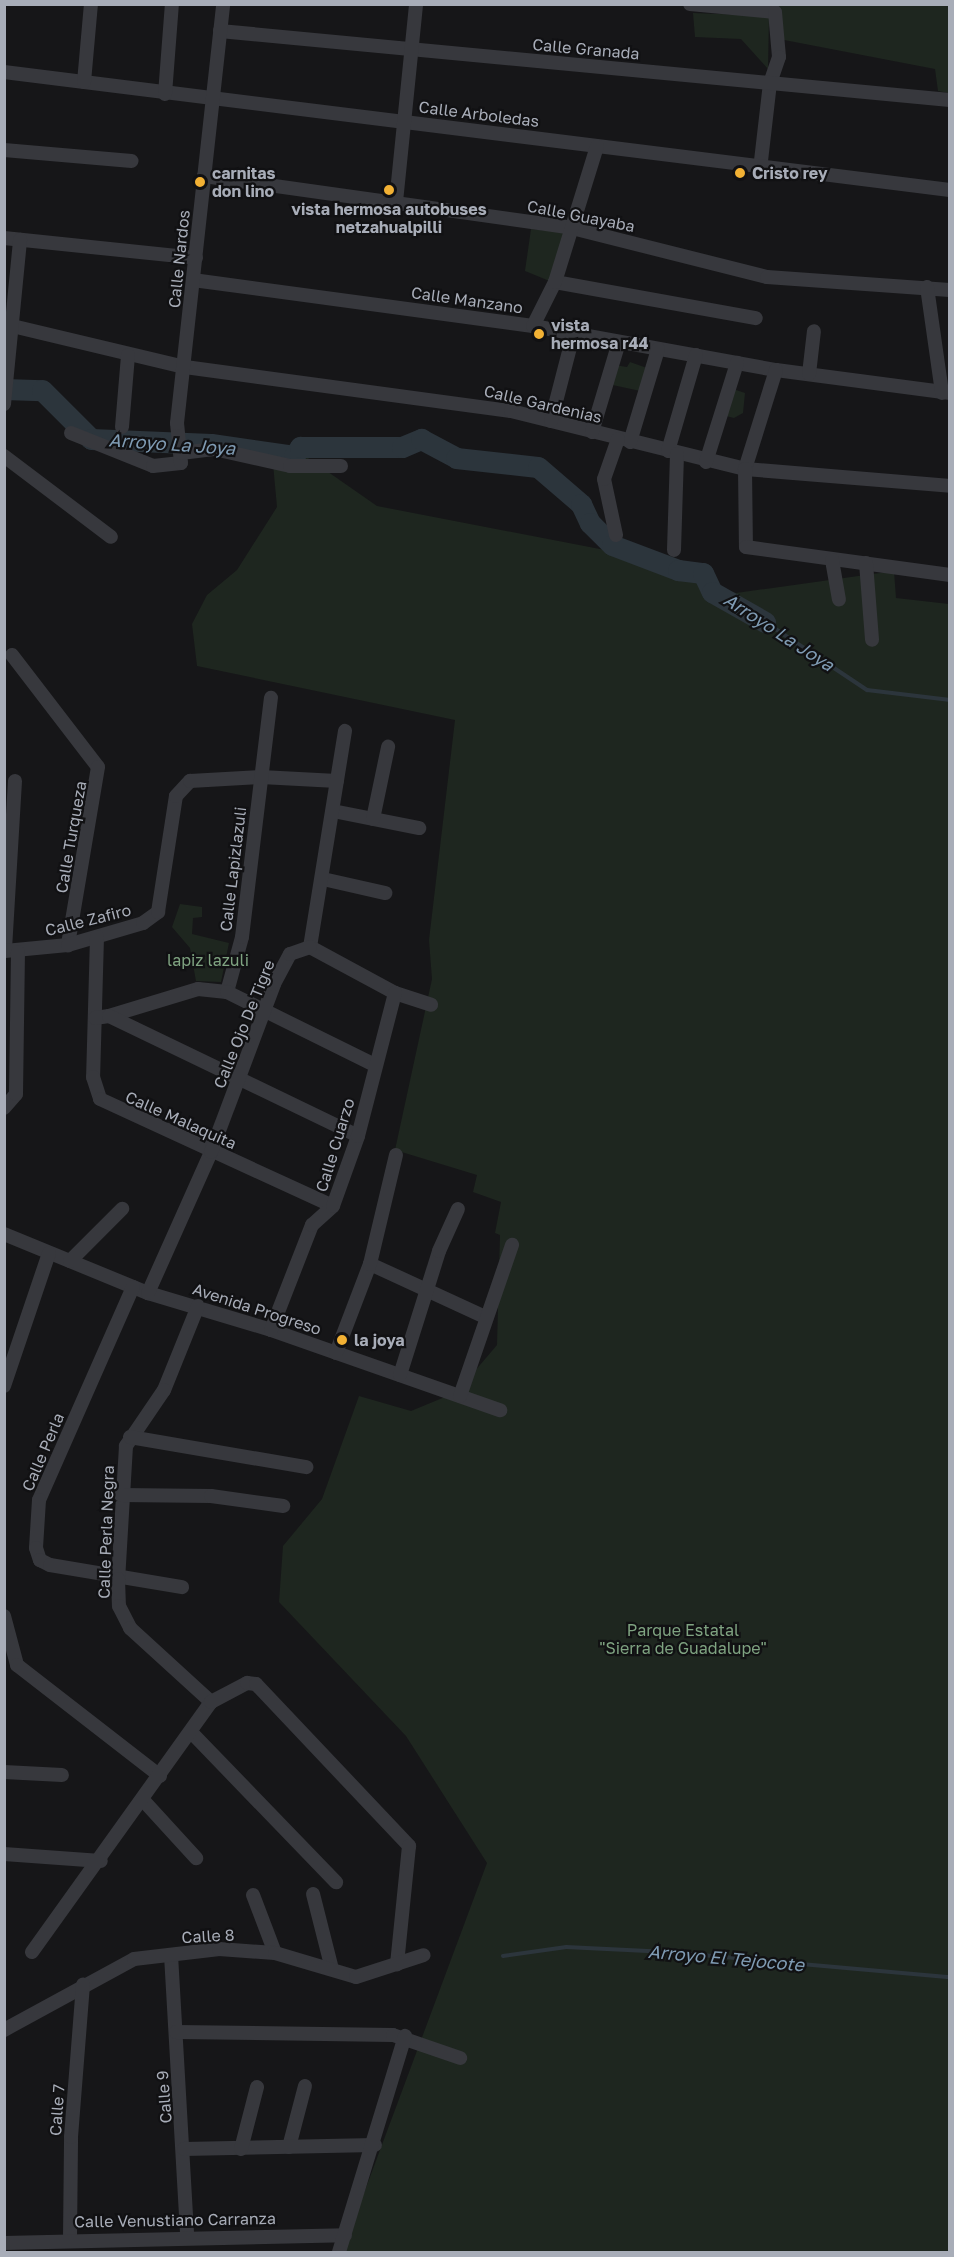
<!DOCTYPE html>
<style>
body{margin:0}
#map{position:relative;width:954px;height:2257px;overflow:hidden;background:#161618;font-family:"Golos Text",sans-serif}
div>[style]{position:absolute}
.green>*{inset:0;background:#1e261f}
.stream>*{height:4px;margin:-2px;padding:0 2px;transform-origin:2px;border-radius:2px;background:#2c353c}
.river>*{height:21px;margin:-10.5px;padding:0 10.5px;transform-origin:10.5px;border-radius:10.5px;background:#2c353c}
.minor>*{height:14px;margin:-7px;padding:0 7px;transform-origin:7px;border-radius:7px;background:#37383d}
.dots>*{width:16px;height:16px;translate:-50% -50%;box-sizing:border-box;border:3px solid #111113;border-radius:50%}
span{translate:-50% -50%;white-space:nowrap;text-align:center;line-height:1.15;-webkit-text-stroke:4.5px #111113;paint-order:stroke}
.street-label{font-size:16px;color:#a8adb8}
.poi-label{font-size:16px;color:#a8adb8;font-weight:700}
.left{translate:0 -50%;text-align:left}
.park-label{font-size:16px;color:#7fa381}
.water-label{font-size:18px;color:#7f9bb3;font-style:italic}
.frame{position:absolute;inset:0;border:6px solid #a8adb8;pointer-events:none}
</style>
<div id="map">
<div class="green">
<i style="clip-path:polygon(776px 5px,949px 5px,949px 93px,938px 91px,935px 69px,779px 39px)"></i>
<i style="clip-path:polygon(693px 13px,769px 16px,768px 69px,741px 39px,695px 37px)"></i>
<i style="clip-path:polygon(531px 229px,567px 233px,552px 282px,525px 271px)"></i>
<i style="clip-path:polygon(630px 362px,647px 368px,645px 392px,608px 384px,614px 365px,627px 367px)"></i>
<i style="clip-path:polygon(730px 388px,745px 393px,743px 413px,734px 418px,726px 416px)"></i>
<i style="clip-path:polygon(298px 451px,377px 506px,605px 550px,736px 593px,894px 571px,896px 598px,949px 604px,949px 2252px,342px 2252px,487px 1863px,406px 1736px,279px 1602px,283px 1546px,322px 1499px,359px 1396px,411px 1411px,457px 1392px,497px 1345px,500px 1235px,495px 1233px,501px 1202px,473px 1192px,477px 1175px,395px 1150px,432px 979px,429px 940px,455px 720px,197px 666px,192px 624px,207px 595px,237px 570px,277px 507px,272px 453px)"></i>
<i style="clip-path:polygon(180px 904px,202px 907px,202px 917px,193px 918px,192px 934px,229px 943px,221px 982px,196px 981px,190px 948px,172px 927px)"></i>
</div>
<div class="stream">
<i style="left:765px;top:622px;width:123px;rotate:33.7deg"></i>
<i style="left:867px;top:690px;width:84px;rotate:6.9deg"></i>
<i style="left:503px;top:1956px;width:64px;rotate:-8.1deg"></i>
<i style="left:566px;top:1947px;width:102px;rotate:2.8deg"></i>
<i style="left:668px;top:1952px;width:283px;rotate:5.1deg"></i>
</div>
<div class="river">
<i style="left:4px;top:389px;width:38px;rotate:2deg"></i>
<i style="left:42px;top:390px;width:69px;rotate:45deg"></i>
<i style="left:91px;top:439px;width:120px;rotate:2.4deg"></i>
<i style="left:211px;top:444px;width:84px;rotate:8.2deg"></i>
<i style="left:294px;top:456px;width:11px;rotate:-56deg"></i>
<i style="left:300px;top:447px;width:102px"></i>
<i style="left:402px;top:447px;width:21px;rotate:-23deg"></i>
<i style="left:421px;top:439px;width:40px;rotate:28deg"></i>
<i style="left:456px;top:458px;width:82px;rotate:6.3deg"></i>
<i style="left:538px;top:467px;width:57px;rotate:40.7deg"></i>
<i style="left:581px;top:504px;width:21px;rotate:65deg"></i>
<i style="left:590px;top:523px;width:31px;rotate:45deg"></i>
<i style="left:612px;top:545px;width:71px;rotate:20.7deg"></i>
<i style="left:678px;top:570px;width:25px;rotate:7deg"></i>
<i style="left:703px;top:573px;width:21px;rotate:65deg"></i>
<i style="left:712px;top:592px;width:61px;rotate:29.5deg"></i>
</div>
<div class="minor">
<i style="left:690px;top:4px;width:85px;rotate:5.4deg"></i>
<i style="left:775px;top:12px;width:45px;rotate:84.9deg"></i>
<i style="left:779px;top:57px;width:28px;rotate:109deg"></i>
<i style="left:770px;top:83px;width:87px;rotate:96.6deg"></i>
<i style="left:220px;top:31px;width:733px;rotate:5.4deg"></i>
<i style="left:4px;top:72px;width:953px;rotate:7.11deg"></i>
<i style="left:84px;top:82px;width:78px;rotate:-84.9deg"></i>
<i style="left:165px;top:94px;width:90px;rotate:-85.6deg"></i>
<i style="left:4px;top:150px;width:128px;rotate:4.9deg"></i>
<i style="left:204px;top:176px;width:372px;rotate:8deg"></i>
<i style="left:572px;top:228px;width:201px;rotate:14.1deg"></i>
<i style="left:767px;top:277px;width:183px;rotate:4.1deg"></i>
<i style="left:396px;top:202px;width:199px;rotate:-84.2deg"></i>
<i style="left:4px;top:238px;width:193px;rotate:5.9deg"></i>
<i style="left:193px;top:280px;width:343px;rotate:7.7deg"></i>
<i style="left:533px;top:326px;width:247px;rotate:10.3deg"></i>
<i style="left:776px;top:370px;width:176px;rotate:7.5deg"></i>
<i style="left:555px;top:282px;width:204px;rotate:10.2deg"></i>
<i style="left:927px;top:287px;width:107px;rotate:81.9deg"></i>
<i style="left:4px;top:324px;width:186px;rotate:13.4deg"></i>
<i style="left:185px;top:367px;width:329px;rotate:7.7deg"></i>
<i style="left:511px;top:411px;width:241px;rotate:13.9deg"></i>
<i style="left:745px;top:469px;width:206px;rotate:4.7deg"></i>
<i style="left:533px;top:326px;width:49px;rotate:-63.4deg"></i>
<i style="left:555px;top:282px;width:142px;rotate:-72.8deg"></i>
<i style="left:776px;top:370px;width:104px;rotate:107.4deg"></i>
<i style="left:745px;top:469px;width:78px;rotate:89.3deg"></i>
<i style="left:746px;top:547px;width:206px;rotate:7.8deg"></i>
<i style="left:809px;top:374px;width:43px;rotate:-83.4deg"></i>
<i style="left:4px;top:404px;width:165px;rotate:-84.4deg"></i>
<i style="left:551px;top:421px;width:88px;rotate:-75.5deg"></i>
<i style="left:122px;top:427px;width:72px;rotate:-85.2deg"></i>
<i style="left:592px;top:432px;width:94px;rotate:-73.3deg"></i>
<i style="left:71px;top:433px;width:88px;rotate:21.9deg"></i>
<i style="left:153px;top:466px;width:28px;rotate:-6deg"></i>
<i style="left:181px;top:463px;width:40px;rotate:-95.7deg"></i>
<i style="left:177px;top:423px;width:422px;rotate:-83.7deg"></i>
<i style="left:630px;top:442px;width:97px;rotate:-73.2deg"></i>
<i style="left:668px;top:451px;width:100px;rotate:-73.7deg"></i>
<i style="left:181px;top:453px;width:33px;rotate:-7deg"></i>
<i style="left:214px;top:449px;width:78px;rotate:12.6deg"></i>
<i style="left:290px;top:466px;width:51px"></i>
<i style="left:4px;top:456px;width:134px;rotate:37.1deg"></i>
<i style="left:706px;top:462px;width:104px;rotate:-72.6deg"></i>
<i style="left:616px;top:535px;width:57px;rotate:-102.1deg"></i>
<i style="left:604px;top:479px;width:42px;rotate:-70.7deg"></i>
<i style="left:674px;top:550px;width:96px;rotate:-88.2deg"></i>
<i style="left:832px;top:560px;width:40px;rotate:80deg"></i>
<i style="left:866px;top:563px;width:77px;rotate:85.5deg"></i>
<i style="left:12px;top:655px;width:141px;rotate:52.5deg"></i>
<i style="left:98px;top:767px;width:181px;rotate:99.6deg"></i>
<i style="left:15px;top:781px;width:170px;rotate:93.4deg"></i>
<i style="left:5px;top:951px;width:63px;rotate:-5.4deg"></i>
<i style="left:68px;top:945px;width:78px;rotate:-16.3deg"></i>
<i style="left:143px;top:923px;width:19px;rotate:-36deg"></i>
<i style="left:158px;top:912px;width:117px;rotate:-81.2deg"></i>
<i style="left:176px;top:796px;width:21px;rotate:-47deg"></i>
<i style="left:190px;top:781px;width:71px;rotate:-3.2deg"></i>
<i style="left:261px;top:777px;width:76px;rotate:3deg"></i>
<i style="left:333px;top:811px;width:88px;rotate:11.2deg"></i>
<i style="left:373px;top:819px;width:74px;rotate:-78.2deg"></i>
<i style="left:323px;top:879px;width:64px;rotate:12.7deg"></i>
<i style="left:97px;top:937px;width:140px;rotate:91.6deg"></i>
<i style="left:93px;top:1077px;width:23px;rotate:72deg"></i>
<i style="left:100px;top:1099px;width:256px;rotate:24.7deg"></i>
<i style="left:310px;top:947px;width:219px;rotate:-80.8deg"></i>
<i style="left:310px;top:947px;width:97px;rotate:28.4deg"></i>
<i style="left:395px;top:993px;width:38px;rotate:18deg"></i>
<i style="left:227px;top:992px;width:57px;rotate:-74.7deg"></i>
<i style="left:242px;top:937px;width:241px;rotate:-83.1deg"></i>
<i style="left:109px;top:1016px;width:93px;rotate:-16.9deg"></i>
<i style="left:198px;top:989px;width:29px;rotate:6deg"></i>
<i style="left:227px;top:992px;width:165px;rotate:26.3deg"></i>
<i style="left:95px;top:1018px;width:14px;rotate:-8deg"></i>
<i style="left:109px;top:1016px;width:276px;rotate:25.7deg"></i>
<i style="left:4px;top:1108px;width:18px;rotate:-49deg"></i>
<i style="left:16px;top:1094px;width:142px;rotate:-89.2deg"></i>
<i style="left:4px;top:1234px;width:156px;rotate:22.3deg"></i>
<i style="left:148px;top:1293px;width:128px;rotate:16.7deg"></i>
<i style="left:271px;top:1330px;width:243px;rotate:19.3deg"></i>
<i style="left:70px;top:1261px;width:74px;rotate:-45deg"></i>
<i style="left:370px;top:1264px;width:127px;rotate:24.7deg"></i>
<i style="left:133px;top:1287px;width:233px;rotate:113.8deg"></i>
<i style="left:39px;top:1500px;width:48px;rotate:93.6deg"></i>
<i style="left:36px;top:1548px;width:13px;rotate:72deg"></i>
<i style="left:40px;top:1560px;width:11px;rotate:27deg"></i>
<i style="left:50px;top:1565px;width:134px;rotate:9.5deg"></i>
<i style="left:148px;top:1293px;width:154px;rotate:-65.9deg"></i>
<i style="left:211px;top:1152px;width:179px;rotate:-69.4deg"></i>
<i style="left:274px;top:984px;width:34px;rotate:-62deg"></i>
<i style="left:290px;top:954px;width:21px;rotate:-19deg"></i>
<i style="left:198px;top:1306px;width:91px;rotate:112deg"></i>
<i style="left:164px;top:1390px;width:68px;rotate:124.2deg"></i>
<i style="left:126px;top:1446px;width:133px;rotate:93.4deg"></i>
<i style="left:118px;top:1579px;width:27px;rotate:88deg"></i>
<i style="left:119px;top:1606px;width:25px;rotate:63deg"></i>
<i style="left:130px;top:1628px;width:110px;rotate:42.4deg"></i>
<i style="left:271px;top:1330px;width:113px;rotate:-68.7deg"></i>
<i style="left:312px;top:1225px;width:28px;rotate:-42deg"></i>
<i style="left:333px;top:1206px;width:74px;rotate:-70.3deg"></i>
<i style="left:358px;top:1136px;width:148px;rotate:-75.5deg"></i>
<i style="left:336px;top:1353px;width:95px;rotate:-69.1deg"></i>
<i style="left:370px;top:1264px;width:112px;rotate:-76.6deg"></i>
<i style="left:400px;top:1375px;width:130px;rotate:-72.5deg"></i>
<i style="left:439px;top:1251px;width:46px;rotate:-65.7deg"></i>
<i style="left:4px;top:1386px;width:140px;rotate:-71.3deg"></i>
<i style="left:460px;top:1396px;width:160px;rotate:-71deg"></i>
<i style="left:130px;top:1437px;width:179px;rotate:9.7deg"></i>
<i style="left:121px;top:1495px;width:90px;rotate:0.6deg"></i>
<i style="left:211px;top:1496px;width:73px;rotate:7.9deg"></i>
<i style="left:4px;top:1616px;width:51px;rotate:75.1deg"></i>
<i style="left:17px;top:1665px;width:181px;rotate:37.8deg"></i>
<i style="left:191px;top:1732px;width:209px;rotate:46deg"></i>
<i style="left:4px;top:1772px;width:58px;rotate:3deg"></i>
<i style="left:143px;top:1800px;width:79px;rotate:47.6deg"></i>
<i style="left:4px;top:1854px;width:97px;rotate:4.1deg"></i>
<i style="left:313px;top:1894px;width:77px;rotate:75.8deg"></i>
<i style="left:253px;top:1895px;width:62px;rotate:69.2deg"></i>
<i style="left:32px;top:1952px;width:307px;rotate:-54.4deg"></i>
<i style="left:211px;top:1702px;width:41px;rotate:-27.8deg"></i>
<i style="left:247px;top:1683px;width:9px;rotate:6deg"></i>
<i style="left:256px;top:1684px;width:223px;rotate:46.6deg"></i>
<i style="left:409px;top:1846px;width:119px;rotate:95.8deg"></i>
<i style="left:171px;top:1955px;width:281px;rotate:86.7deg"></i>
<i style="left:4px;top:2030px;width:148px;rotate:-28.6deg"></i>
<i style="left:134px;top:1959px;width:86px;rotate:-6.7deg"></i>
<i style="left:219px;top:1949px;width:56px;rotate:4.1deg"></i>
<i style="left:275px;top:1953px;width:84px;rotate:16.5deg"></i>
<i style="left:356px;top:1977px;width:71px;rotate:-17.9deg"></i>
<i style="left:176px;top:2032px;width:217px;rotate:0.8deg"></i>
<i style="left:393px;top:2035px;width:71px;rotate:18.9deg"></i>
<i style="left:289px;top:2147px;width:63px;rotate:-75.3deg"></i>
<i style="left:184px;top:2149px;width:191px;rotate:-1.2deg"></i>
<i style="left:241px;top:2149px;width:64px;rotate:-75.5deg"></i>
<i style="left:70px;top:2238px;width:101px;rotate:-89.4deg"></i>
<i style="left:71px;top:2137px;width:153px;rotate:-85.5deg"></i>
<i style="left:4px;top:2243px;width:341px;rotate:-1.3deg"></i>
<i style="left:339px;top:2252px;width:226px;rotate:-73deg"></i>
</div>
<div class="dots">
<i style="left:740px;top:173px;background:#f2b134"></i>
<i style="left:200px;top:182px;background:#f2b134"></i>
<i style="left:389px;top:190px;background:#f2b134"></i>
<i style="left:539px;top:334px;background:#f2b134"></i>
<i style="left:342px;top:1340px;background:#f2b134"></i>
</div>
<div class="street-label">
<span style="left:586px;top:49px;rotate:5deg">Calle Granada</span>
<span style="left:479px;top:114px;rotate:7deg">Calle Arboledas</span>
<span style="left:581px;top:216px;rotate:11deg">Calle Guayaba</span>
<span style="left:179px;top:259px;rotate:-84deg">Calle Nardos</span>
<span style="left:467px;top:300px;rotate:8deg">Calle Manzano</span>
<span style="left:543px;top:404px;rotate:13deg">Calle Gardenias</span>
<span style="left:71px;top:837px;rotate:-80deg">Calle Turqueza</span>
<span style="left:233px;top:869px;rotate:-83deg">Calle Lapizlazuli</span>
<span style="left:88px;top:920px;rotate:-14deg">Calle Zafiro</span>
<span style="left:244px;top:1024px;rotate:-68deg">Calle Ojo De Tigre</span>
<span style="left:181px;top:1120px;rotate:24deg">Calle Malaquita</span>
<span style="left:335px;top:1145px;rotate:-73deg">Calle Cuarzo</span>
<span style="left:257px;top:1309px;rotate:18deg">Avenida Progreso</span>
<span style="left:43px;top:1452px;rotate:-67deg">Calle Perla</span>
<span style="left:106px;top:1532px;rotate:-88deg">Calle Perla Negra</span>
<span style="left:208px;top:1936px;rotate:-3deg">Calle 8</span>
<span style="left:164px;top:2097px;rotate:-94deg">Calle 9</span>
<span style="left:57px;top:2110px;rotate:-86deg">Calle 7</span>
<span style="left:175px;top:2220px;rotate:-1deg">Calle Venustiano Carranza</span>
</div>
<div class="poi-label">
<span class="left" style="left:212px;top:182px">carnitas<br>don lino</span>
<span class="left" style="left:752px;top:173px">Cristo rey</span>
<span style="left:389px;top:218px">vista hermosa autobuses<br>netzahualpilli</span>
<span class="left" style="left:551px;top:334px">vista<br>hermosa r44</span>
<span class="left" style="left:354px;top:1340px">la joya</span>
</div>
<div class="park-label">
<span style="left:208px;top:960px">lapiz lazuli</span>
<span style="left:683px;top:1639px">Parque Estatal<br>"Sierra de Guadalupe"</span>
</div>
<div class="water-label">
<span style="left:172px;top:444px;rotate:4deg">Arroyo La Joya</span>
<span style="left:779px;top:632px;rotate:33deg">Arroyo La Joya</span>
<span style="left:726px;top:1958px;rotate:5deg">Arroyo El Tejocote</span>
</div>
<div class="frame"></div>
</div>
